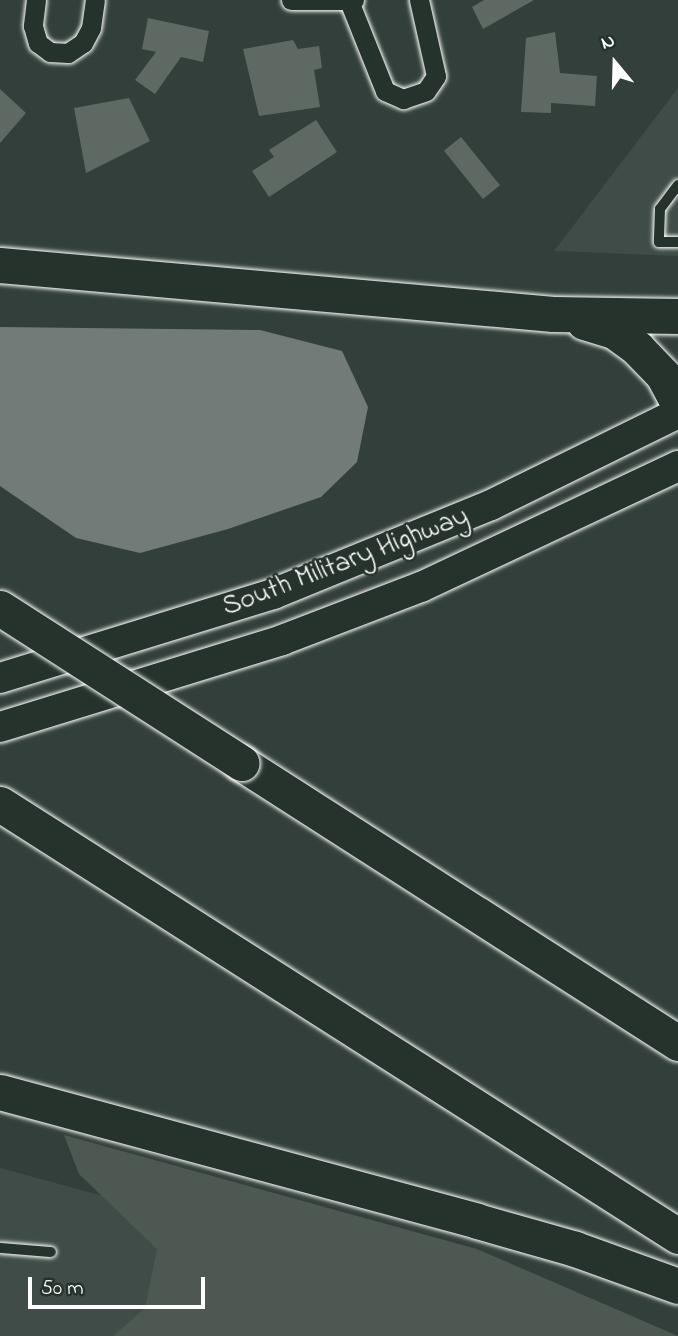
<!DOCTYPE html>
<style>
body{margin:0}
#map{position:relative;width:678px;height:1336px;overflow:hidden;background:#333f3a;font-family:"Indie Flower",sans-serif}
div>[style]{position:absolute}
.built>*{inset:0;background:#404c47}
.green>*{inset:0;background:#4d5853}
.water>*{inset:0;background:#737b78}
.building>*{inset:0;background:#5f6964;transform-origin:0 0}
.roads{filter:drop-shadow(0 0 2px #fff) drop-shadow(0 0 2px #fff)}
.service>*{height:10px;margin:-5px;padding:0 5px;transform-origin:5px;border-radius:5px;background:#26332d}
.minor>*{height:19px;margin:-9.5px;padding:0 9.5px;transform-origin:9.5px;border-radius:9.5px;background:#26332d}
.primary>*{height:30px;margin:-15px;padding:0 15px;transform-origin:15px;border-radius:15px;background:#26332d}
.motorway>*{height:35px;margin:-17.5px;padding:0 17.5px;transform-origin:17.5px;border-radius:17.5px;background:#26332d}
.bridges{filter:drop-shadow(0 0 2px #fff) drop-shadow(0 0 2px #fff)}
.motorway-bridge>*{height:35px;margin:-17.5px;padding:0 17.5px;transform-origin:17.5px;border-radius:17.5px;background:#26332d}
span{translate:-50% -50%;white-space:nowrap;text-align:center;line-height:1.15;-webkit-text-stroke:5px #26332d;paint-order:stroke}
.street-label{font-size:28px;color:#fff}
.north{position:absolute;left:580px;top:28px;width:70px;height:70px;-webkit-text-stroke:5px #26332d;paint-order:stroke;rotate:341deg;font-size:19px;font-weight:700;line-height:28px;text-align:center;color:#fff}
.north::after{content:'';display:block;margin:auto;width:24px;height:32px;background:#fff;clip-path:polygon(50% 0,100% 100%,50% 72%,0 100%)}
.scale{position:absolute;left:28px;top:1277px;width:177px;height:32px;box-sizing:border-box;border:4px solid #fff;border-top:0;padding-left:9px;font-size:21px;line-height:24px;white-space:nowrap;color:#fff;-webkit-text-stroke:5px #26332d;paint-order:stroke}
</style>
<div id="map">
<div class="built">
<i style="clip-path:polygon(678px 88px,678px 256px,554px 251px)"></i>
<i style="clip-path:polygon(0 1168px,533px 1312px,463px 1336px,0 1336px)"></i>
</div>
<div class="green">
<i style="clip-path:polygon(64px 1135px,477px 1249px,678px 1336px,113px 1336px,145px 1308px,157px 1249px,79px 1174px)"></i>
</div>
<div class="water">
<i style="clip-path:polygon(0 327px,260px 330px,342px 351px,368px 407px,357px 462px,321px 497px,228px 529px,140px 553px,76px 538px,0 486px)"></i>
</div>
<div class="building">
<i style="clip-path:polygon(484px 0,534px 0,483px 29px,472px 7px)"></i>
<i style="clip-path:polygon(148px 18px,209px 31px,203px 62px,181px 57px,155px 94px,135px 80px,156px 52px,142px 49px)"></i>
<i style="clip-path:polygon(555px 32px,560px 73px,597px 76px,595px 106px,551px 103px,551px 113px,521px 112px,526px 38px)"></i>
<i style="clip-path:polygon(293px 40px,298px 49px,319px 46px,322px 68px,314px 70px,320px 107px,259px 116px,243px 49px)"></i>
<i style="clip-path:polygon(0 89px,26px 113px,0 143px)"></i>
<i style="clip-path:polygon(129px 98px,150px 141px,86px 173px,74px 108px)"></i>
<i style="clip-path:polygon(316px 120px,337px 152px,269px 197px,252px 171px,274px 157px,269px 150px)"></i>
<i style="left:461px;top:137px;width:62px;height:22px;rotate:51deg"></i>
</div>
<div class="roads">
<div class="service">
<i style="left:678px;top:185px;width:30px;rotate:127deg"></i>
<i style="left:660px;top:209px;width:33px;rotate:92deg"></i>
<i style="left:659px;top:242px;width:19px"></i>
<i style="left:0;top:1248px;width:51px;rotate:4.5deg"></i>
</div>
<div class="minor">
<i style="left:36px;top:0;width:26px;rotate:97deg"></i>
<i style="left:33px;top:26px;width:18px;rotate:74deg"></i>
<i style="left:38px;top:43px;width:15px;rotate:37deg"></i>
<i style="left:50px;top:52px;width:18px;rotate:3deg"></i>
<i style="left:68px;top:53px;width:18px;rotate:-34deg"></i>
<i style="left:83px;top:43px;width:17px;rotate:-62deg"></i>
<i style="left:91px;top:28px;width:28px;rotate:-82deg"></i>
<i style="left:291px;top:0;width:63px"></i>
<i style="left:349px;top:1px;width:97px;rotate:68.2deg"></i>
<i style="left:385px;top:91px;width:20px;rotate:24deg"></i>
<i style="left:403px;top:99px;width:24px;rotate:-19deg"></i>
<i style="left:426px;top:91px;width:18px;rotate:-56deg"></i>
<i style="left:436px;top:76px;width:78px;rotate:-102.6deg"></i>
</div>
<div class="primary">
<i style="left:0;top:678px;width:286px;rotate:-17.1deg"></i>
<i style="left:273px;top:594px;width:235px;rotate:-22.2deg"></i>
<i style="left:491px;top:505px;width:208px;rotate:-26.2deg"></i>
<i style="left:0;top:727px;width:295px;rotate:-17.1deg"></i>
<i style="left:282px;top:640px;width:149px;rotate:-20.9deg"></i>
<i style="left:421px;top:587px;width:284px;rotate:-25.2deg"></i>
</div>
<div class="motorway">
<i style="left:0;top:265px;width:555px;rotate:5.06deg"></i>
<i style="left:553px;top:314px;width:125px;rotate:0.9deg"></i>
<i style="left:584px;top:322px;width:31px;rotate:17deg"></i>
<i style="left:614px;top:331px;width:29px;rotate:36deg"></i>
<i style="left:637px;top:348px;width:37px;rotate:46deg"></i>
<i style="left:663px;top:375px;width:32px;rotate:62deg"></i>
<i style="left:241px;top:763px;width:519px;rotate:32.65deg"></i>
<i style="left:0;top:804px;width:804px;rotate:32.5deg"></i>
<i style="left:0;top:1092px;width:494px;rotate:15.1deg"></i>
<i style="left:477px;top:1221px;width:102px;rotate:15.9deg"></i>
<i style="left:575px;top:1249px;width:109px;rotate:19.8deg"></i>
</div>
</div>
<div class="bridges">
<div class="motorway-bridge">
<i style="left:0;top:608px;width:287px;rotate:32.7deg"></i>
</div>
</div>
<div class="street-label">
<span style="left:346px;top:563px;rotate:-21deg">South Military Highway</span>
</div>
<div class="north">N</div>
<div class="scale">50 m</div>
</div>
